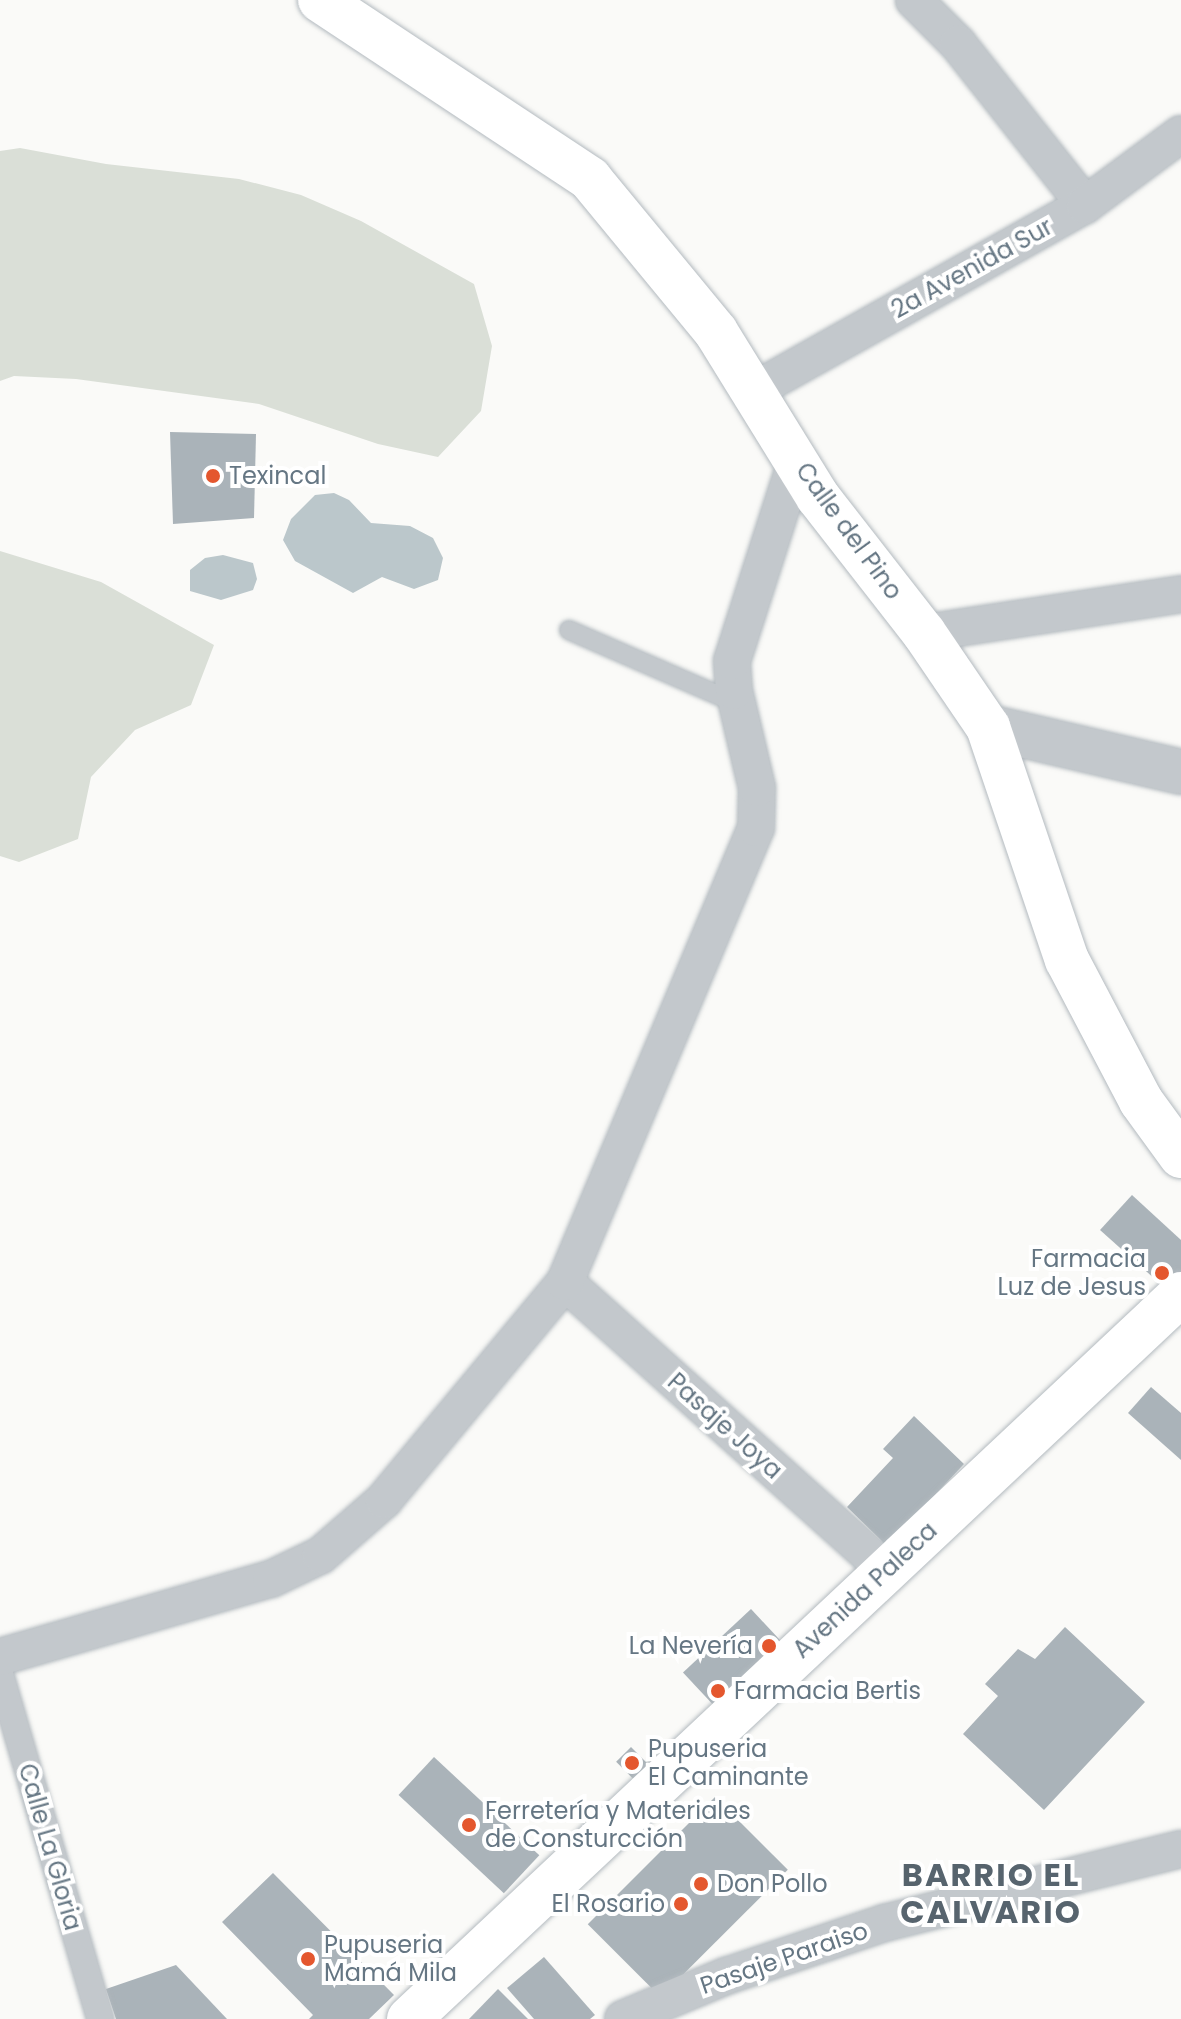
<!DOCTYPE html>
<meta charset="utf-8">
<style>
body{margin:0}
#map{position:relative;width:1181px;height:2019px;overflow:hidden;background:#fafaf8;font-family:Poppins,sans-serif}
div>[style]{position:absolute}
.green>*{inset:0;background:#dadfd7}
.water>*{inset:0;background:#bbc7cb}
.building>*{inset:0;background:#aab3b9;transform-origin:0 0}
.roads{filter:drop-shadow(0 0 2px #b3babf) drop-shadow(0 0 2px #b3babf)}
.service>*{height:18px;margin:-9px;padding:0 9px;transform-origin:9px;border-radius:9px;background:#c3c8cc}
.pedestrian>*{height:26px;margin:-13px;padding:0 13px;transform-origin:13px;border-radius:13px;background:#c3c8cc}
.minor>*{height:36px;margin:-18px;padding:0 18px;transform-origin:18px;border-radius:18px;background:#c3c8cc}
.tertiary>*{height:44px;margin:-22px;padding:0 22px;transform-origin:22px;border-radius:22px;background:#c3c8cc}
.secondary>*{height:44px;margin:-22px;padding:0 22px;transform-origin:22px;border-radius:22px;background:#fff}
.dots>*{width:22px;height:22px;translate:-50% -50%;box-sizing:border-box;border:4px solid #fff;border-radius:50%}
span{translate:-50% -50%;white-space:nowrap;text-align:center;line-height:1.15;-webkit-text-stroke:8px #fff;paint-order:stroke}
.street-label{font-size:24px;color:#657683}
.poi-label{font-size:24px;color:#657683}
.left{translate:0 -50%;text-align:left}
.right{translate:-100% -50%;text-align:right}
.district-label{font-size:32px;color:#57646e;font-weight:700;letter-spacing:2px}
</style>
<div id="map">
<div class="green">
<i style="clip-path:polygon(20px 148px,106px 164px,239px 179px,301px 195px,361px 221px,474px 284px,492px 346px,481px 411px,438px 457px,378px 444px,259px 404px,76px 379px,14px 376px,0 381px,0 151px)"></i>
<i style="clip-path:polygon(0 551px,101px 582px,214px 645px,191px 705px,135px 730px,91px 777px,78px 839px,19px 862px,0 856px)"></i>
</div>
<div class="water">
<i style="clip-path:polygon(334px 493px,349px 500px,371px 523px,410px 526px,433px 538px,443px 558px,438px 580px,414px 589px,382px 577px,353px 593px,295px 561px,283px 540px,291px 519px,315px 495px)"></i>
<i style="clip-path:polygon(223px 555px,253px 563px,257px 579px,253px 590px,221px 600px,190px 591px,190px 570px,205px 558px)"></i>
</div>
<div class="building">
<i style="clip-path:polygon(170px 432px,256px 434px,254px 518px,173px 524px)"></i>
<i style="clip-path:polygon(1132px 1195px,1181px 1240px,1181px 1273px,1166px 1289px,1100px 1230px)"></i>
<i style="clip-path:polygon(1151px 1387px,1181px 1413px,1181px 1460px,1128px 1413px)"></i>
<i style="clip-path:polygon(914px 1416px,964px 1464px,887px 1546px,847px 1507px,893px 1458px,883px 1449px)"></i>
<i style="left:751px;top:1609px;width:51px;height:93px;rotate:47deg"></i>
<i style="clip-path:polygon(1065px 1627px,1145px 1702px,1044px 1810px,963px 1734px,998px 1696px,985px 1684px,1018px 1649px,1035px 1659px)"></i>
<i style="left:631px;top:1747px;width:25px;height:21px;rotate:45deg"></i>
<i style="left:434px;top:1757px;width:144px;height:52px;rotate:43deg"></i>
<i style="left:715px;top:1797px;width:103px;height:180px;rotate:45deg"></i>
<i style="clip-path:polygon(273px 1873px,394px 1995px,369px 2019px,309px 2019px,313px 2015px,222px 1922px)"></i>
<i style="clip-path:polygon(544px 1957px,595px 2015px,590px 2019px,534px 2019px,507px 1988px)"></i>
<i style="clip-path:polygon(176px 1965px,227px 2019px,116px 2019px,106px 1989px)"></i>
<i style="clip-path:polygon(498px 1989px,528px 2019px,469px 2019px)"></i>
</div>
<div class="roads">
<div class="service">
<i style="left:569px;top:630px;width:184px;rotate:23.6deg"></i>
</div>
<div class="pedestrian">
<i style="left:0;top:1674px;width:359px;rotate:73.8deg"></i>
</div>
<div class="minor">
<i style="left:914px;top:0;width:62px;rotate:45deg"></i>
<i style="left:958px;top:44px;width:205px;rotate:51.7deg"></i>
<i style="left:755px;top:390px;width:378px;rotate:-29.3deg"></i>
<i style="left:1085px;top:205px;width:119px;rotate:-36.5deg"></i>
<i style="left:924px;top:633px;width:260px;rotate:-8.6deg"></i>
<i style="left:565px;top:1282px;width:431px;rotate:41.9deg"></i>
<i style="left:0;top:1657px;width:282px;rotate:-16.1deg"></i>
<i style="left:271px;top:1579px;width:55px;rotate:-25.6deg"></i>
<i style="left:321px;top:1555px;width:84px;rotate:-41.1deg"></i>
<i style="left:384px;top:1500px;width:283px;rotate:-50.3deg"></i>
<i style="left:565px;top:1282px;width:493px;rotate:-67.2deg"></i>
<i style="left:756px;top:828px;width:40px;rotate:-88.6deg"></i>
<i style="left:757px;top:788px;width:100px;rotate:-103.3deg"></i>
<i style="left:734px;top:691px;width:30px;rotate:-94deg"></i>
<i style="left:732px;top:661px;width:212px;rotate:-72.2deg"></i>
<i style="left:623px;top:2019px;width:112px;rotate:-22.7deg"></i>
<i style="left:726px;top:1976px;width:167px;rotate:-18.5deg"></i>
<i style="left:884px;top:1923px;width:306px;rotate:-14deg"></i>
</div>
<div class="tertiary">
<i style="left:988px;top:727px;width:198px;rotate:13.1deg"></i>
</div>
<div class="secondary">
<i style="left:320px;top:0;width:324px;rotate:33.5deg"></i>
<i style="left:590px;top:179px;width:198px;rotate:50.5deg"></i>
<i style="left:716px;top:332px;width:194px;rotate:58.3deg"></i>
<i style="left:818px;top:497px;width:172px;rotate:52.1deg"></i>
<i style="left:924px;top:633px;width:114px;rotate:55.8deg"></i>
<i style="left:988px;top:727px;width:246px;rotate:71.3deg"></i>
<i style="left:1067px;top:960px;width:159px;rotate:62.3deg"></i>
<i style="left:1141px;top:1101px;width:68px;rotate:54deg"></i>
<i style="left:409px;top:2019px;width:1059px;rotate:-43.2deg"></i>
</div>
</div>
<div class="dots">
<i style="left:213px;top:476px;background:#e4572e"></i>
<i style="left:1162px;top:1273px;background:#e4572e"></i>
<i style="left:769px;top:1646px;background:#e4572e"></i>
<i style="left:718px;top:1691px;background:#e4572e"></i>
<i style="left:632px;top:1763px;background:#e4572e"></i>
<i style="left:469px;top:1825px;background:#e4572e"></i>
<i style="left:701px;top:1884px;background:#e4572e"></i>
<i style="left:681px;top:1904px;background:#e4572e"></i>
<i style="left:308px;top:1959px;background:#e4572e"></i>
</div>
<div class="street-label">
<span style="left:972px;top:268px;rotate:-29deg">2a Avenida Sur</span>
<span style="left:849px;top:531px;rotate:54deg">Calle del Pino</span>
<span style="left:725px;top:1426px;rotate:42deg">Pasaje Joya</span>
<span style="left:865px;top:1590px;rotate:-43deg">Avenida Paleca</span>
<span style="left:50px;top:1847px;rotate:74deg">Calle La Gloria</span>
<span style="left:784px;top:1958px;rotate:-19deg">Pasaje Paraiso</span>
</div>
<div class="poi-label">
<span class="left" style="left:229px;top:476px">Texincal</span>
<span class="right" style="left:1146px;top:1273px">Farmacia<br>Luz de Jesus</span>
<span class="right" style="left:753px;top:1646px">La Nevería</span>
<span class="left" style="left:734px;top:1691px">Farmacia Bertis</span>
<span class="left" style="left:648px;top:1763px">Pupuseria<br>El Caminante</span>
<span class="left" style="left:485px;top:1825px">Ferretería y Materiales<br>de Consturcción</span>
<span class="left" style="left:717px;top:1884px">Don Pollo</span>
<span class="right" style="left:665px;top:1904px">El Rosario</span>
<span class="left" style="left:324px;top:1959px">Pupuseria<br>Mamá Mila</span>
</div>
<div class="district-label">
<span style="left:991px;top:1894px">BARRIO EL<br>CALVARIO</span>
</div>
</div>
